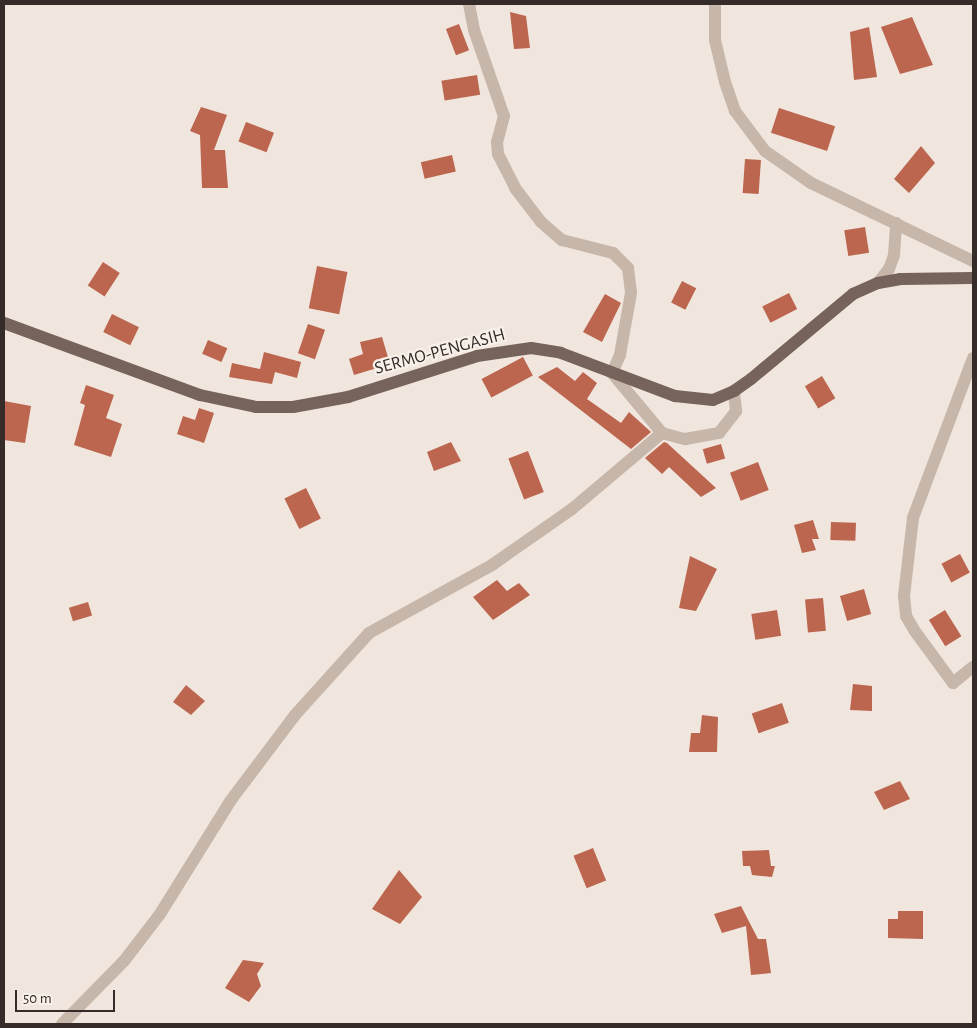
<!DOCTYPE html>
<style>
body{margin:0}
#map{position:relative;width:977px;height:1028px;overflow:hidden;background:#f0e6dd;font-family:"Alegreya Sans",sans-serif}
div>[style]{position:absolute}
.building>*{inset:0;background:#bc654f;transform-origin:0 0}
.minor>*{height:12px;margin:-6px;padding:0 6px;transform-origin:6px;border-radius:6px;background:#c7b6aa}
.primary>*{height:12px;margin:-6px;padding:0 6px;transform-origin:6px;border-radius:6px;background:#76635b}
span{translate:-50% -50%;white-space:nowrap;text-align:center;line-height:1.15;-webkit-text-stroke:4.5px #f8f1e9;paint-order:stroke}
.street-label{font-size:18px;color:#352c29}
.frame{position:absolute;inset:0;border:5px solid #352c29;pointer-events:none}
.scale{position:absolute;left:15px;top:990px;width:100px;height:22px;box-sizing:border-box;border:2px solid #352c29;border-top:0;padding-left:6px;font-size:15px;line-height:18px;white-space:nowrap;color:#352c29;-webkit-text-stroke:4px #f8f1e9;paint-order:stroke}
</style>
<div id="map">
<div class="building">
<i style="clip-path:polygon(510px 12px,526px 16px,530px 48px,514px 49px)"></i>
<i style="clip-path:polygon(912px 17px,933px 65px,900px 74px,881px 27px)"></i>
<i style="left:459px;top:24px;width:28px;height:14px;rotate:69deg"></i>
<i style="clip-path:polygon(869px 27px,877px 77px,854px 80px,850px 32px)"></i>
<i style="left:477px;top:75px;width:20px;height:36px;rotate:81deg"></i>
<i style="clip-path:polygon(201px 107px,227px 115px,214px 150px,225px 150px,228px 188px,202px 188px,200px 135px,190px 131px)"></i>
<i style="left:779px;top:108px;width:59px;height:26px;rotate:18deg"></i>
<i style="left:246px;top:122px;width:30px;height:21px;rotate:21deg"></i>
<i style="clip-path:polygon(921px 146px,935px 163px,909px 193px,894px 179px)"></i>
<i style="left:452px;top:155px;width:17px;height:32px;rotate:77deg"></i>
<i style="left:745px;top:159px;width:16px;height:34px;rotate:4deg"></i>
<i style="left:865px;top:227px;width:26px;height:21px;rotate:81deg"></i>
<i style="left:103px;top:262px;width:20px;height:28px;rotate:33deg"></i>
<i style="left:317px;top:266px;width:31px;height:43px;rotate:11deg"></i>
<i style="left:682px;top:281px;width:16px;height:24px;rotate:27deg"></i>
<i style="left:789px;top:293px;width:18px;height:30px;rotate:63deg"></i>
<i style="clip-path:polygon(605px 294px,621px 303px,602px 342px,583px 332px)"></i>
<i style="left:112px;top:314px;width:30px;height:20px;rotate:26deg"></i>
<i style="left:308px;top:324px;width:18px;height:31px;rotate:19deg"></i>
<i style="clip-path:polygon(382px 337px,390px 364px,354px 375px,349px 359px,363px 354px,360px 342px)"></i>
<i style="left:208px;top:340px;width:21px;height:15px;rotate:23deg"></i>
<i style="clip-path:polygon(264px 352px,301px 362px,297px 378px,275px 372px,272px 384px,229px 377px,232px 363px,260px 369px)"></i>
<i style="left:523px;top:357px;width:21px;height:47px;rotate:62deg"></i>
<i style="clip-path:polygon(557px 367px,575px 381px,583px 372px,597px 383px,587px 399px,621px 423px,629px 412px,651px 432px,631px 449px,538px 377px)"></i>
<i style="left:822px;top:376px;width:26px;height:20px;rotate:59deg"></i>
<i style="clip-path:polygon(86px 385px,114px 395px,106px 418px,122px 424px,111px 457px,74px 445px,85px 405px,80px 403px)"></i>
<i style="clip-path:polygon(4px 401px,31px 406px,25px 443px,4px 440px)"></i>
<i style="clip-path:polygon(199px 408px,214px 413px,204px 443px,177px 434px,183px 416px,195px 420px)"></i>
<i style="clip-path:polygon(451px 442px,461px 461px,434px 471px,427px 452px)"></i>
<i style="clip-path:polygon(664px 442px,667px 443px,716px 488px,701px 497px,669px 467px,662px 474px,645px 458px)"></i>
<i style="left:721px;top:444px;width:15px;height:19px;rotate:74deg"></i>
<i style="left:528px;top:451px;width:44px;height:21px;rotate:69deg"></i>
<i style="left:758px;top:462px;width:30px;height:30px;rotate:69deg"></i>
<i style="left:306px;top:488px;width:34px;height:24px;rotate:64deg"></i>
<i style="clip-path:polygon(813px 520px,819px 539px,812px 539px,816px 550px,802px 553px,794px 525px)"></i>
<i style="left:831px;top:522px;width:25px;height:18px;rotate:2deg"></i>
<i style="left:960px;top:554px;width:21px;height:21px;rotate:62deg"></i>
<i style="clip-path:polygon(690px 556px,717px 569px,696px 611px,679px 608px)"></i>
<i style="clip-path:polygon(497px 580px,507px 591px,519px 583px,530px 595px,493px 620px,473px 597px)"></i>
<i style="left:864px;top:589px;width:26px;height:25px;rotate:74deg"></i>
<i style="left:823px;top:598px;width:33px;height:18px;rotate:85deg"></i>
<i style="left:88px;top:602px;width:14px;height:20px;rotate:73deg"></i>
<i style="left:777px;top:610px;width:26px;height:26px;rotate:81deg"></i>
<i style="left:945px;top:610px;width:31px;height:19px;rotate:58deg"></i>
<i style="clip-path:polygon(853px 684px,872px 686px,872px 711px,850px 710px)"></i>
<i style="clip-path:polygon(186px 685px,205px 701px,191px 715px,173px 702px)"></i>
<i style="left:782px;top:703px;width:21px;height:32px;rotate:71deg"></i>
<i style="clip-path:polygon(702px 715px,718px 717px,717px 752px,689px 752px,691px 733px,700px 733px)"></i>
<i style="clip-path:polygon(900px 781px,910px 799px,884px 810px,874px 792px)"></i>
<i style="left:593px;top:848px;width:35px;height:21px;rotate:68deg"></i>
<i style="clip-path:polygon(769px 850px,771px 866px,775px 866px,772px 877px,752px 875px,750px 866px,743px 866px,742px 851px)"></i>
<i style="clip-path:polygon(399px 870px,422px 897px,400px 924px,372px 909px)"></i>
<i style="clip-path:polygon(741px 906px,758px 939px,766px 939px,771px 973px,751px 975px,746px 926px,722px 933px,714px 914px)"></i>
<i style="clip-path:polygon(898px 911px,923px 911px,923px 939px,888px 938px,888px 919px,898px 919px)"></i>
<i style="clip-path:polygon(243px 960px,264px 963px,257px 974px,261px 986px,249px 1002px,225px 988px)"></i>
</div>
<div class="minor">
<i style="left:469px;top:4px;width:26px;rotate:79deg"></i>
<i style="left:474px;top:30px;width:91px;rotate:70.8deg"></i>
<i style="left:504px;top:116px;width:27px;rotate:105deg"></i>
<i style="left:497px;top:142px;width:12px;rotate:85deg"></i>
<i style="left:498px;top:154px;width:38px;rotate:63deg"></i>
<i style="left:515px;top:188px;width:43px;rotate:52.6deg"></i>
<i style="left:541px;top:222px;width:28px;rotate:41deg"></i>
<i style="left:562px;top:240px;width:53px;rotate:14.3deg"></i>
<i style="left:613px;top:253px;width:21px;rotate:45deg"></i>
<i style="left:628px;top:268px;width:25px;rotate:83deg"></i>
<i style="left:631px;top:293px;width:63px;rotate:100.1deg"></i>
<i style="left:620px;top:355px;width:20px;rotate:114deg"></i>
<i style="left:612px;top:373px;width:78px;rotate:50.2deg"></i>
<i style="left:715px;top:4px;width:36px;rotate:90deg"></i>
<i style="left:715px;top:40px;width:43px;rotate:76.6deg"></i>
<i style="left:725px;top:82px;width:31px;rotate:71deg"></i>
<i style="left:735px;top:111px;width:50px;rotate:53.1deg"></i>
<i style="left:765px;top:151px;width:56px;rotate:34.8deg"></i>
<i style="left:811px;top:183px;width:180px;rotate:25.7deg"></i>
<i style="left:878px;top:283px;width:18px;rotate:-52deg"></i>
<i style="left:889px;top:269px;width:15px;rotate:-70deg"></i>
<i style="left:894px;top:255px;width:32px;rotate:-86deg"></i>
<i style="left:973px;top:358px;width:171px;rotate:110.6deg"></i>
<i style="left:913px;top:518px;width:79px;rotate:96.6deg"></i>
<i style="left:904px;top:596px;width:20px;rotate:84deg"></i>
<i style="left:906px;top:616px;width:16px;rotate:60deg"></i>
<i style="left:914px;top:630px;width:66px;rotate:53.7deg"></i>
<i style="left:953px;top:683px;width:26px;rotate:-39deg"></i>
<i style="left:62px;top:1024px;width:88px;rotate:-45.5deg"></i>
<i style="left:124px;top:961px;width:59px;rotate:-52.5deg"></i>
<i style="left:160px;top:914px;width:134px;rotate:-58.1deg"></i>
<i style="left:231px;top:800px;width:106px;rotate:-53deg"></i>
<i style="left:295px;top:715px;width:110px;rotate:-47.9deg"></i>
<i style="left:369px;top:633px;width:141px;rotate:-28.9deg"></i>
<i style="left:492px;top:565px;width:98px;rotate:-35deg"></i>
<i style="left:572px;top:509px;width:118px;rotate:-40.2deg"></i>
<i style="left:662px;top:433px;width:24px;rotate:15deg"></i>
<i style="left:685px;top:439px;width:35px;rotate:-10deg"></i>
<i style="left:719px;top:433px;width:28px;rotate:-52deg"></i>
<i style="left:736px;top:411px;width:20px;rotate:-96deg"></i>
</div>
<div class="primary">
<i style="left:4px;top:323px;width:209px;rotate:20.2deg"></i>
<i style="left:200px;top:395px;width:57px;rotate:12.1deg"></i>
<i style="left:256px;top:407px;width:37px"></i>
<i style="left:293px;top:407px;width:56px;rotate:-10.3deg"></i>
<i style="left:348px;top:397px;width:135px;rotate:-17.6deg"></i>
<i style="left:477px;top:356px;width:55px;rotate:-8.4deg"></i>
<i style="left:531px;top:348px;width:30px;rotate:9deg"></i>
<i style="left:561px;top:353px;width:122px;rotate:20.7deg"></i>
<i style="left:675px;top:396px;width:38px;rotate:6deg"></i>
<i style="left:713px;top:400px;width:23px;rotate:-23deg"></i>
<i style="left:734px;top:391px;width:21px;rotate:-35deg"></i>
<i style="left:751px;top:379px;width:133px;rotate:-39.8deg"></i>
<i style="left:853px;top:294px;width:27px;rotate:-24deg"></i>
<i style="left:878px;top:283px;width:23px;rotate:-10deg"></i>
<i style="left:901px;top:279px;width:72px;rotate:-0.8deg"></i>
</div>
<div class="street-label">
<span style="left:440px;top:352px;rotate:-15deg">SERMO-PENGASIH</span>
</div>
<div class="frame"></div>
<div class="scale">50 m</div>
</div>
